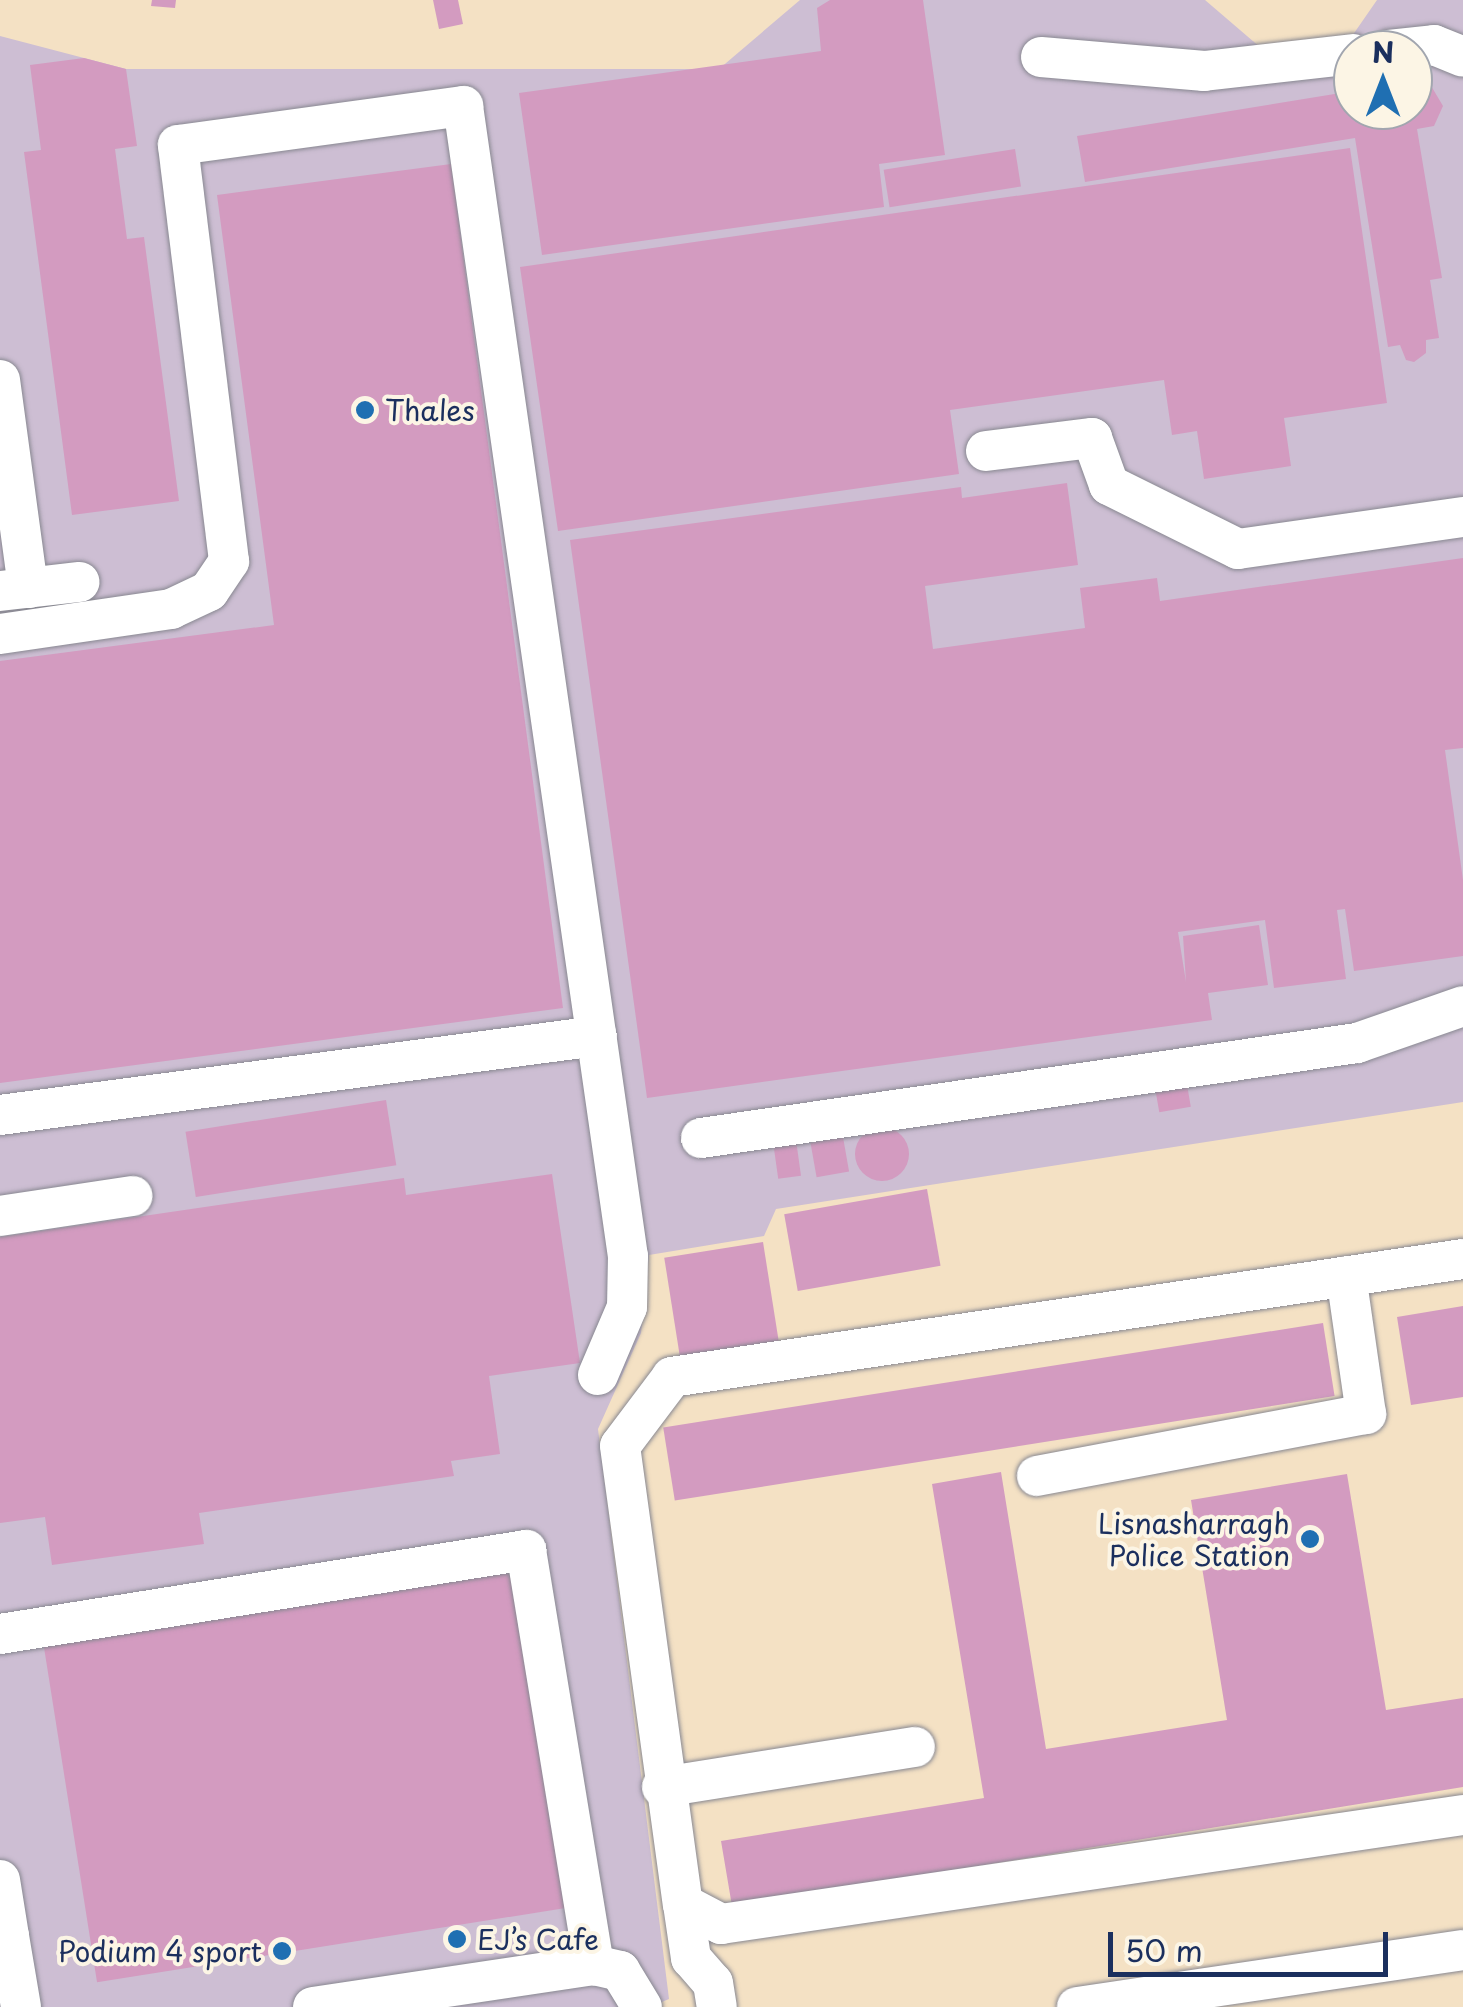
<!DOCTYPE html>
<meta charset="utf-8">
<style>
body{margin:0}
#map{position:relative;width:1463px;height:2007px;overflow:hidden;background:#f4e1c4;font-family:"Playpen Sans",sans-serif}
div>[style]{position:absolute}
.industrial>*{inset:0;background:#cdbed3}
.building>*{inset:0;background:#d39bc0;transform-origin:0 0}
.round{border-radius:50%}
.roads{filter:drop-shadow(0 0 2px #888891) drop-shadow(0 0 2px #888891)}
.minor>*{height:40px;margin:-20px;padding:0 20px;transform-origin:20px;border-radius:20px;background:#fff}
.dots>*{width:28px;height:28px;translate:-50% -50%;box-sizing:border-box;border:5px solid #fcf5e5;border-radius:50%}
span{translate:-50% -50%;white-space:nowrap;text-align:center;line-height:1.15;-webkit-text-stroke:8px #fcf5e5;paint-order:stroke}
.poi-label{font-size:28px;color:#1b2f5e}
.left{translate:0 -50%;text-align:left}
.right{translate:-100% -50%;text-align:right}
.north{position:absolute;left:1333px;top:30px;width:100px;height:100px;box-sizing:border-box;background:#fcf5e5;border:2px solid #a2a6af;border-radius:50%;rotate:0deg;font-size:28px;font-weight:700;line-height:40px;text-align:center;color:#1b2f5e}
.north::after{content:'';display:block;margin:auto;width:35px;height:45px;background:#1f6fb2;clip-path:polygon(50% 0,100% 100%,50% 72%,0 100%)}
.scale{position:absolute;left:1108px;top:1932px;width:280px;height:45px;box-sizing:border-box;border:5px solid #1b2f5e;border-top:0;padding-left:12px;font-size:30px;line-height:35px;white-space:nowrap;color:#1b2f5e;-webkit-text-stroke:8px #fcf5e5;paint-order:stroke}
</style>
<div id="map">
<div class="industrial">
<i style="clip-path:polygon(evenodd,800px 0,1205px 0,1268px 54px,1350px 39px,1377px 0,1463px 0,1463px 1102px,776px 1209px,764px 1236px,649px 1255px,641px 1333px,598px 1429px,669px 1999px,650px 2007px,0 2007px,0 36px,126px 69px,719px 69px,800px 0,1353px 50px,1413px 50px,1413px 110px,1353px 110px,1353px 50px)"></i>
</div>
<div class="building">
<i style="clip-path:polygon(152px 0,176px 0,175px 8px,151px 6px)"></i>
<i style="clip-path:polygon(433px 0,458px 0,463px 24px,439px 29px)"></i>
<i style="clip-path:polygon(830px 0,923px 0,945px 155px,879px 164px,884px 207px,542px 255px,519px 93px,821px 51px,817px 8px)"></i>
<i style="clip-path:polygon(84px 58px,126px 69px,137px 146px,115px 149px,127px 239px,144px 237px,179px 501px,72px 515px,24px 152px,41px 150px,30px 65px)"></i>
<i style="clip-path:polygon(1427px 79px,1443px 106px,1434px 126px,1417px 129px,1442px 278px,1430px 280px,1439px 338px,1426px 340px,1426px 353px,1414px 362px,1406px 360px,1400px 345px,1388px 347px,1355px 138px,1085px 182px,1077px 136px,1353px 91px,1353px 110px,1413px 110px,1413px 82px)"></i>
<i style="clip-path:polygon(1350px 148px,1387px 403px,1284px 418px,1291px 466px,1204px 479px,1197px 431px,1172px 435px,1164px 380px,950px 410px,959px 474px,558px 531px,520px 267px)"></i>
<i style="left:1015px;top:149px;width:38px;height:133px;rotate:81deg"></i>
<i style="clip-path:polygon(451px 164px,563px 1008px,0 1083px,0 661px,274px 625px,217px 195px)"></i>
<i style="clip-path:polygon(1067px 483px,1078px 565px,925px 586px,933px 649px,1085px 628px,1080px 588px,1157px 578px,1160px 601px,1463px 558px,1463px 748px,1445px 750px,1463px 880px,1463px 956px,1354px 971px,1345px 909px,1337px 910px,1346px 979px,1274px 988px,1265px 920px,1178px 932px,1186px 982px,1183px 936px,1259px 925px,1268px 985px,1208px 993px,1212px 1020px,647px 1098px,570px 540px,961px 487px,962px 498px)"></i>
<i style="left:1187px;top:1085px;width:22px;height:32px;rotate:80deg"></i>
<i style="left:386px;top:1100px;width:66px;height:203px;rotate:81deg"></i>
<i class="round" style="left:855px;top:1127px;width:54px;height:54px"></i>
<i style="left:843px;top:1137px;width:35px;height:33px;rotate:80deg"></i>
<i style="left:796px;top:1140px;width:36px;height:23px;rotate:82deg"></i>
<i style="clip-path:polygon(552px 1174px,580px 1363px,489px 1376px,500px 1454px,451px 1461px,454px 1476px,199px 1513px,204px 1544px,52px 1565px,45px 1517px,0 1523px,0 1237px,404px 1178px,406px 1195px)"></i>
<i style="left:927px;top:1189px;width:78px;height:145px;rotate:80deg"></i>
<i style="left:763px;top:1242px;width:100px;height:100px;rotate:81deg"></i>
<i style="clip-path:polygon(1463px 1306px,1463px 1397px,1411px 1405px,1397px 1317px)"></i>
<i style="left:1323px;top:1323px;width:74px;height:668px;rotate:81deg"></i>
<i style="clip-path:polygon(1001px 1472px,1046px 1749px,1227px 1720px,1191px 1500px,1347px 1474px,1386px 1710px,1463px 1698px,1463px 1787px,732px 1906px,721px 1841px,984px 1798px,932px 1484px)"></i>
<i style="left:514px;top:1572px;width:340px;height:476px;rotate:81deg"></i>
</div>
<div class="roads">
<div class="minor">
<i style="left:1389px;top:50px;width:45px;rotate:-6.3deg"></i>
<i style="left:1434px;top:45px;width:31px;rotate:22deg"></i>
<i style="left:1041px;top:57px;width:164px;rotate:4.9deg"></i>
<i style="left:1204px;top:71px;width:150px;rotate:-6.5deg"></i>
<i style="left:0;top:380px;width:210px;rotate:82.3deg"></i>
<i style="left:986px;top:451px;width:107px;rotate:-7deg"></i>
<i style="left:1092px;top:438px;width:50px;rotate:70.1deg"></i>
<i style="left:1109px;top:485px;width:144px;rotate:26.4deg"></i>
<i style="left:1238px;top:549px;width:227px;rotate:-8.1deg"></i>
<i style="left:0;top:591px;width:80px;rotate:-6.5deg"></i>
<i style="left:0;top:634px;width:173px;rotate:-8.3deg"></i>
<i style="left:171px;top:609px;width:42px;rotate:-25.3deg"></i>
<i style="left:209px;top:591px;width:36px;rotate:-56deg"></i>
<i style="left:229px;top:561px;width:419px;rotate:-97deg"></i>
<i style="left:178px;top:145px;width:288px;rotate:-7.8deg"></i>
<i style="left:463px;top:106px;width:1162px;rotate:81.84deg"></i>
<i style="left:628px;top:1256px;width:51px;rotate:91.1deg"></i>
<i style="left:627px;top:1307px;width:74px;rotate:113.1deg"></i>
<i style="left:0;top:1115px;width:602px;rotate:-7.54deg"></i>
<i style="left:701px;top:1138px;width:663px;rotate:-8.24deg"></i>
<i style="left:1357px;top:1043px;width:112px;rotate:-19.2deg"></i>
<i style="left:0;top:1216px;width:134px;rotate:-8.6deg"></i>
<i style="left:1463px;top:1259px;width:800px;rotate:171.52deg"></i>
<i style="left:672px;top:1377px;width:86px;rotate:127deg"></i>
<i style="left:620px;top:1446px;width:462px;rotate:82.2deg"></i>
<i style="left:683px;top:1904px;width:43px;rotate:27.8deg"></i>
<i style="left:721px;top:1924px;width:750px;rotate:-8.36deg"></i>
<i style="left:1037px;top:1476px;width:335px;rotate:-10.7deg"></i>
<i style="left:1366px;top:1414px;width:139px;rotate:-98.2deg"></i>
<i style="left:0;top:1634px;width:533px;rotate:-9.07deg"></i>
<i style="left:526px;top:1550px;width:421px;rotate:80.7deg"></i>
<i style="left:662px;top:1787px;width:256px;rotate:-9deg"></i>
<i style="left:0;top:1880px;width:57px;rotate:80.9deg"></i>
<i style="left:683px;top:1904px;width:55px;rotate:81.6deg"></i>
<i style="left:691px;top:1958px;width:33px;rotate:49deg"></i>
<i style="left:713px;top:1983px;width:24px;rotate:81deg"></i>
<i style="left:0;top:1938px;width:9px;rotate:-13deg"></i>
<i style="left:9px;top:1936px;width:72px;rotate:80.4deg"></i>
<i style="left:313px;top:2007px;width:284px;rotate:-8.5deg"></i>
<i style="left:594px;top:1965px;width:27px;rotate:13deg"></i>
<i style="left:620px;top:1971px;width:42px;rotate:58.6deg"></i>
<i style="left:1077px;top:2007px;width:390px;rotate:-8.4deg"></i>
</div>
</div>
<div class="dots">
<i style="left:365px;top:410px;background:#1f6fb2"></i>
<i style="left:1310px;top:1539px;background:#1f6fb2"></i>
<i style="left:457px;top:1939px;background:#1f6fb2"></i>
<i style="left:282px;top:1951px;background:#1f6fb2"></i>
</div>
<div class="poi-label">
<span class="left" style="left:385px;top:410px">Thales</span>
<span class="right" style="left:1290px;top:1539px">Lisnasharragh<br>Police Station</span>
<span class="left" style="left:477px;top:1939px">EJ’s Cafe</span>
<span class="right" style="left:262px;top:1951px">Podium 4 sport</span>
</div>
<div class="north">N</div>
<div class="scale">50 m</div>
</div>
